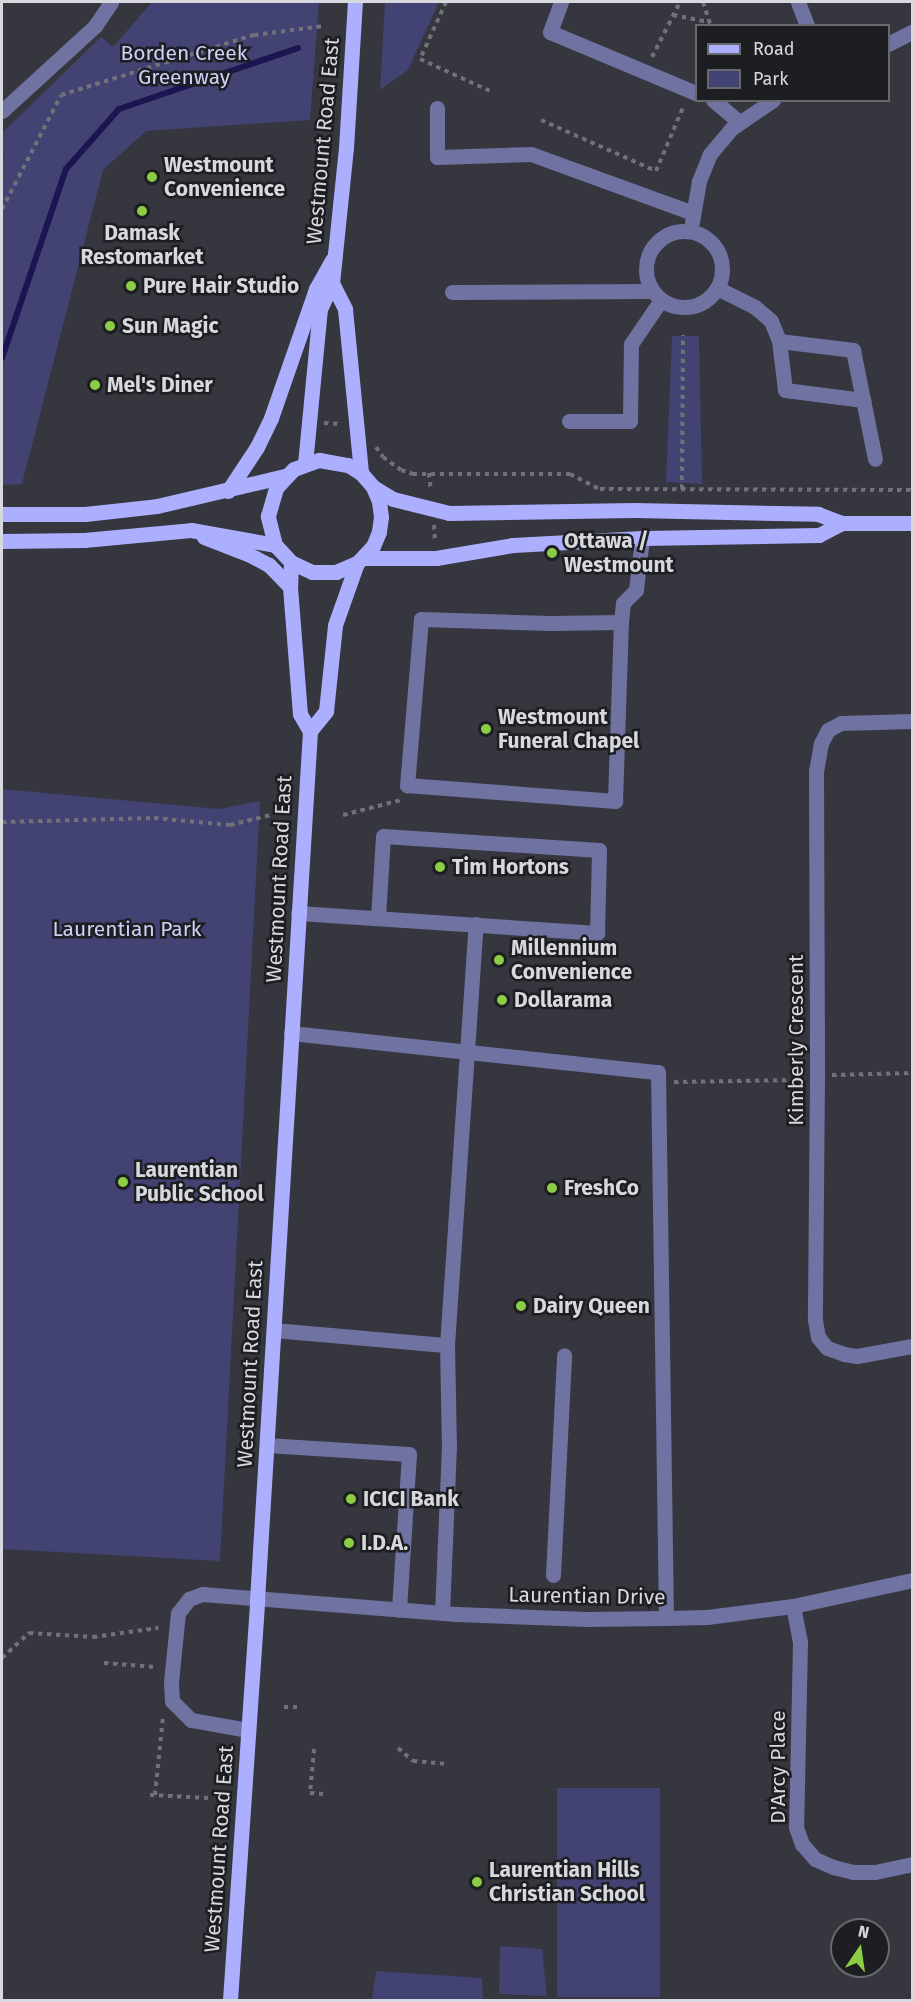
<!DOCTYPE html>
<style>
body{margin:0}
#map{position:relative;width:914px;height:2002px;overflow:hidden;background:#35363e;font-family:"Fira Sans",sans-serif}
div>[style]{position:absolute}
.green>*{inset:0;background:#424273;transform-origin:0 0}
.stream>*{height:6px;margin:-3px;padding:0 3px;transform-origin:3px;border-radius:3px;background:#1d1551}
.path>*{height:4px;margin-top:-2px;transform-origin:0;background:repeating-linear-gradient(90deg,#717279 0 4.5px,transparent 0 9px)}
.minor>*{height:15px;margin:-7.5px;padding:0 7.5px;transform-origin:7.5px;border-radius:7.5px;background:#7072a2}
.minor>.ring{margin:-7.5px;padding:0;box-sizing:content-box;background:none;border:15px solid #7072a2;border-radius:50%}
.major>*{height:15px;margin:-7.5px;padding:0 7.5px;transform-origin:7.5px;border-radius:7.5px;background:#acaffe}
.dots>*{width:16px;height:16px;translate:-50% -50%;box-sizing:border-box;border:3px solid #1d1e21;border-radius:50%}
span{translate:-50% -50%;white-space:nowrap;text-align:center;line-height:1.15;-webkit-text-stroke:5px #1d1e21;paint-order:stroke}
.park-label{font-size:21px;color:#cdd0f7}
.street-label{font-size:21px;color:#d8d9de}
.poi-label{font-size:21px;color:#d8d9de;font-weight:700}
.left{translate:0 -50%;text-align:left}
.frame{position:absolute;inset:0;border:3px solid #d8d9de;pointer-events:none}
.legend{position:absolute;left:695px;top:24px;width:195px;height:78px;box-sizing:border-box;background:#1d1e21;border:2px solid #68696d;margin:0;padding:8px 10px;list-style:none;font-size:18px;color:#d8d9de}
.legend li{display:flex;align-items:center;gap:12px;height:30px}
.legend b{width:30px;border:2px solid #68696d}
.north{position:absolute;left:830px;top:1918px;width:60px;height:60px;box-sizing:border-box;background:#1d1e21;border:2px solid #68696d;border-radius:50%;rotate:13deg;font-size:16px;font-weight:700;line-height:24px;text-align:center;color:#d8d9de}
.north::after{content:'';display:block;margin:auto;width:21px;height:27px;background:#8bce46;clip-path:polygon(50% 0,100% 100%,50% 72%,0 100%)}
</style>
<div id="map">
<div class="green">
<i style="clip-path:polygon(152px 2px,319px 2px,310px 120px,146px 131px,103px 170px,22px 484px,2px 485px,2px 157px,4px 153px,2px 150px,2px 133px,101px 37px,113px 47px)"></i>
<i style="clip-path:polygon(385px 2px,439px 2px,408px 70px,380px 90px)"></i>
<i style="clip-path:polygon(672px 336px,699px 336px,702px 484px,666px 482px)"></i>
<i style="clip-path:polygon(2px 789px,219px 809px,260px 801px,220px 1561px,2px 1549px)"></i>
<i style="left:557px;top:1788px;width:103px;height:209px"></i>
<i style="clip-path:polygon(500px 1946px,542px 1949px,547px 1996px,499px 1994px)"></i>
<i style="clip-path:polygon(376px 1971px,482px 1978px,483px 2000px,372px 2000px)"></i>
</div>
<div class="stream">
<i style="left:2px;top:358px;width:200px;rotate:-71.3deg"></i>
<i style="left:66px;top:169px;width:80px;rotate:-48.5deg"></i>
<i style="left:119px;top:109px;width:189px;rotate:-18.8deg"></i>
</div>
<div class="path">
<i style="left:446px;top:2px;width:63px;rotate:114.5deg"></i>
<i style="left:420px;top:59px;width:77px;rotate:24.6deg"></i>
<i style="left:703px;top:2px;width:25px;rotate:72deg"></i>
<i style="left:673px;top:15px;width:38px;rotate:11deg"></i>
<i style="left:652px;top:57px;width:62px;rotate:-63deg"></i>
<i style="left:541px;top:120px;width:126px;rotate:23.9deg"></i>
<i style="left:656px;top:171px;width:72px;rotate:-67deg"></i>
<i style="left:2px;top:209px;width:128px;rotate:-62.6deg"></i>
<i style="left:61px;top:95px;width:202px;rotate:-17.3deg"></i>
<i style="left:254px;top:35px;width:71px;rotate:-7.3deg"></i>
<i style="left:324px;top:423px;width:16px;rotate:4deg"></i>
<i style="left:376px;top:447px;width:12px;rotate:55deg"></i>
<i style="left:383px;top:457px;width:22px;rotate:36deg"></i>
<i style="left:401px;top:470px;width:13px;rotate:18deg"></i>
<i style="left:413px;top:474px;width:157px"></i>
<i style="left:570px;top:474px;width:34px;rotate:27deg"></i>
<i style="left:600px;top:489px;width:312px;rotate:0.2deg"></i>
<i style="left:429px;top:473px;width:18px;rotate:84deg"></i>
<i style="left:682px;top:489px;width:154px;rotate:-89.6deg"></i>
<i style="left:434px;top:525px;width:16px;rotate:86deg"></i>
<i style="left:343px;top:815px;width:60px;rotate:-14.5deg"></i>
<i style="left:2px;top:822px;width:152px;rotate:-1.5deg"></i>
<i style="left:154px;top:818px;width:76px;rotate:5.3deg"></i>
<i style="left:230px;top:825px;width:42px;rotate:-13.7deg"></i>
<i style="left:832px;top:1075px;width:80px;rotate:-1.4deg"></i>
<i style="left:674px;top:1082px;width:128px;rotate:-0.9deg"></i>
<i style="left:2px;top:1658px;width:37px;rotate:-43deg"></i>
<i style="left:29px;top:1633px;width:64px;rotate:3.6deg"></i>
<i style="left:93px;top:1637px;width:66px;rotate:-7.9deg"></i>
<i style="left:104px;top:1663px;width:51px;rotate:4.5deg"></i>
<i style="left:284px;top:1707px;width:14px"></i>
<i style="left:398px;top:1748px;width:20px;rotate:41deg"></i>
<i style="left:413px;top:1761px;width:33px;rotate:5deg"></i>
<i style="left:314px;top:1749px;width:44px;rotate:95.2deg"></i>
<i style="left:310px;top:1793px;width:13px;rotate:4deg"></i>
<i style="left:150px;top:1795px;width:58px;rotate:3deg"></i>
<i style="left:155px;top:1795px;width:79px;rotate:-84.2deg"></i>
</div>
<div class="minor">
<i style="left:561px;top:2px;width:32px;rotate:110deg"></i>
<i style="left:550px;top:32px;width:158px;rotate:22.7deg"></i>
<i style="left:798px;top:2px;width:26px;rotate:69deg"></i>
<i style="left:888px;top:44px;width:27px;rotate:-27deg"></i>
<i style="left:713px;top:100px;width:35px;rotate:40deg"></i>
<i style="left:437px;top:108px;width:49px;rotate:90deg"></i>
<i style="left:437px;top:157px;width:94px;rotate:-1.8deg"></i>
<i style="left:531px;top:154px;width:172px;rotate:20deg"></i>
<i style="left:2px;top:111px;width:126px;rotate:-42.4deg"></i>
<i style="left:95px;top:26px;width:29px;rotate:-56deg"></i>
<i style="left:692px;top:222px;width:42px;rotate:-80.3deg"></i>
<i style="left:699px;top:181px;width:29px;rotate:-68deg"></i>
<i style="left:710px;top:154px;width:34px;rotate:-50deg"></i>
<i style="left:732px;top:128px;width:50px;rotate:-34.3deg"></i>
<i class="ring" style="left:646px;top:231px;width:61px;height:61px"></i>
<i style="left:717px;top:288px;width:42px;rotate:26.6deg"></i>
<i style="left:755px;top:307px;width:21px;rotate:41deg"></i>
<i style="left:771px;top:321px;width:22px;rotate:68deg"></i>
<i style="left:779px;top:341px;width:75px;rotate:6.9deg"></i>
<i style="left:853px;top:350px;width:111px;rotate:78.6deg"></i>
<i style="left:452px;top:292px;width:200px;rotate:-0.3deg"></i>
<i style="left:779px;top:341px;width:49px;rotate:83deg"></i>
<i style="left:785px;top:390px;width:79px;rotate:7.3deg"></i>
<i style="left:569px;top:421px;width:61px"></i>
<i style="left:630px;top:421px;width:77px;rotate:-89.3deg"></i>
<i style="left:631px;top:344px;width:53px;rotate:-55.7deg"></i>
<i style="left:621px;top:622px;width:71px;rotate:179.2deg"></i>
<i style="left:550px;top:623px;width:129px;rotate:-178.2deg"></i>
<i style="left:421px;top:619px;width:167px;rotate:94.8deg"></i>
<i style="left:407px;top:785px;width:209px;rotate:4.4deg"></i>
<i style="left:615px;top:801px;width:179px;rotate:-88.1deg"></i>
<i style="left:621px;top:622px;width:19px;rotate:-84deg"></i>
<i style="left:623px;top:603px;width:18px;rotate:-45deg"></i>
<i style="left:636px;top:590px;width:52px;rotate:-83.4deg"></i>
<i style="left:912px;top:721px;width:71px;rotate:178.4deg"></i>
<i style="left:841px;top:723px;width:15px;rotate:152deg"></i>
<i style="left:828px;top:730px;width:15px;rotate:118deg"></i>
<i style="left:821px;top:743px;width:27px;rotate:100deg"></i>
<i style="left:816px;top:770px;width:307px;rotate:89.8deg"></i>
<i style="left:817px;top:1077px;width:243px;rotate:90.5deg"></i>
<i style="left:815px;top:1320px;width:17px;rotate:80deg"></i>
<i style="left:818px;top:1337px;width:14px;rotate:51deg"></i>
<i style="left:827px;top:1348px;width:18px;rotate:19deg"></i>
<i style="left:844px;top:1354px;width:13px;rotate:9deg"></i>
<i style="left:857px;top:1356px;width:56px;rotate:-10.3deg"></i>
<i style="left:298px;top:913px;width:300px;rotate:3.8deg"></i>
<i style="left:597px;top:933px;width:83px;rotate:-88.6deg"></i>
<i style="left:599px;top:850px;width:216px;rotate:-176.3deg"></i>
<i style="left:383px;top:836px;width:81px;rotate:93.5deg"></i>
<i style="left:291px;top:1033px;width:369px;rotate:6.1deg"></i>
<i style="left:658px;top:1072px;width:546px;rotate:89.16deg"></i>
<i style="left:274px;top:1330px;width:174px;rotate:5deg"></i>
<i style="left:267px;top:1445px;width:142px;rotate:3.6deg"></i>
<i style="left:409px;top:1454px;width:156px;rotate:93.7deg"></i>
<i style="left:553px;top:1575px;width:220px;rotate:-87.1deg"></i>
<i style="left:793px;top:1606px;width:37px;rotate:79deg"></i>
<i style="left:800px;top:1642px;width:185px;rotate:91.2deg"></i>
<i style="left:796px;top:1827px;width:18px;rotate:71deg"></i>
<i style="left:802px;top:1844px;width:20px;rotate:49deg"></i>
<i style="left:815px;top:1859px;width:20px;rotate:24deg"></i>
<i style="left:833px;top:1867px;width:21px;rotate:14deg"></i>
<i style="left:853px;top:1872px;width:22px"></i>
<i style="left:875px;top:1872px;width:38px;rotate:-12deg"></i>
<i style="left:442px;top:1613px;width:165px;rotate:-87.6deg"></i>
<i style="left:449px;top:1448px;width:103px;rotate:-91.1deg"></i>
<i style="left:447px;top:1345px;width:422px;rotate:-86.1deg"></i>
<i style="left:248px;top:1730px;width:58px;rotate:-170deg"></i>
<i style="left:191px;top:1720px;width:27px;rotate:-135deg"></i>
<i style="left:172px;top:1701px;width:19px;rotate:-93deg"></i>
<i style="left:171px;top:1682px;width:69px;rotate:-84.2deg"></i>
<i style="left:178px;top:1613px;width:18px;rotate:-52deg"></i>
<i style="left:189px;top:1599px;width:14px;rotate:-21deg"></i>
<i style="left:202px;top:1594px;width:255px;rotate:4.5deg"></i>
<i style="left:456px;top:1614px;width:130px;rotate:2.2deg"></i>
<i style="left:586px;top:1619px;width:80px;rotate:-0.7deg"></i>
<i style="left:666px;top:1618px;width:41px;rotate:-1.4deg"></i>
<i style="left:707px;top:1617px;width:87px;rotate:-7.3deg"></i>
<i style="left:793px;top:1606px;width:122px;rotate:-12.3deg"></i>
</div>
<div class="major">
<i style="left:332px;top:283px;width:29px;rotate:63deg"></i>
<i style="left:345px;top:309px;width:165px;rotate:84.4deg"></i>
<i style="left:305px;top:464px;width:156px;rotate:-84.5deg"></i>
<i style="left:320px;top:309px;width:29px;rotate:-65deg"></i>
<i style="left:332px;top:283px;width:29px;rotate:-84deg"></i>
<i style="left:335px;top:254px;width:107px;rotate:-84.1deg"></i>
<i style="left:346px;top:148px;width:146px;rotate:-86.5deg"></i>
<i style="left:373px;top:487px;width:15px;rotate:67deg"></i>
<i style="left:379px;top:501px;width:16px;rotate:83deg"></i>
<i style="left:381px;top:517px;width:15px;rotate:98deg"></i>
<i style="left:379px;top:532px;width:15px;rotate:113deg"></i>
<i style="left:373px;top:546px;width:23px;rotate:133deg"></i>
<i style="left:357px;top:563px;width:23px;rotate:157deg"></i>
<i style="left:336px;top:572px;width:24px;rotate:180deg"></i>
<i style="left:312px;top:572px;width:23px;rotate:-155deg"></i>
<i style="left:291px;top:562px;width:23px;rotate:-133deg"></i>
<i style="left:275px;top:545px;width:30px;rotate:-104deg"></i>
<i style="left:268px;top:516px;width:29px;rotate:-74deg"></i>
<i style="left:276px;top:488px;width:26px;rotate:-47deg"></i>
<i style="left:294px;top:469px;width:27px;rotate:-20deg"></i>
<i style="left:319px;top:460px;width:29px;rotate:10deg"></i>
<i style="left:348px;top:465px;width:15px;rotate:32deg"></i>
<i style="left:361px;top:473px;width:18px;rotate:49deg"></i>
<i style="left:373px;top:487px;width:23px;rotate:31deg"></i>
<i style="left:393px;top:499px;width:58px;rotate:14deg"></i>
<i style="left:449px;top:513px;width:185px;rotate:-0.9deg"></i>
<i style="left:634px;top:510px;width:184px;rotate:1.2deg"></i>
<i style="left:818px;top:514px;width:26px;rotate:21deg"></i>
<i style="left:842px;top:523px;width:70px"></i>
<i style="left:228px;top:491px;width:53px;rotate:-56.6deg"></i>
<i style="left:257px;top:447px;width:32px;rotate:-64deg"></i>
<i style="left:271px;top:418px;width:137px;rotate:-70.8deg"></i>
<i style="left:316px;top:289px;width:33px;rotate:-61deg"></i>
<i style="left:2px;top:514px;width:83px"></i>
<i style="left:85px;top:514px;width:72px;rotate:-6.3deg"></i>
<i style="left:157px;top:506px;width:131px;rotate:-13.2deg"></i>
<i style="left:204px;top:537px;width:49px;rotate:21.4deg"></i>
<i style="left:250px;top:555px;width:21px;rotate:28deg"></i>
<i style="left:269px;top:565px;width:30px;rotate:46deg"></i>
<i style="left:2px;top:541px;width:82px;rotate:-0.7deg"></i>
<i style="left:84px;top:540px;width:107px;rotate:-5.3deg"></i>
<i style="left:191px;top:530px;width:85px;rotate:10.1deg"></i>
<i style="left:363px;top:558px;width:73px"></i>
<i style="left:436px;top:558px;width:78px;rotate:-9.6deg"></i>
<i style="left:513px;top:545px;width:129px;rotate:-3.1deg"></i>
<i style="left:642px;top:538px;width:177px;rotate:-1deg"></i>
<i style="left:819px;top:535px;width:26px;rotate:-28deg"></i>
<i style="left:291px;top:562px;width:25px;rotate:92deg"></i>
<i style="left:290px;top:587px;width:127px;rotate:85.5deg"></i>
<i style="left:300px;top:714px;width:20px;rotate:60deg"></i>
<i style="left:310px;top:731px;width:26px;rotate:-51deg"></i>
<i style="left:326px;top:711px;width:86px;rotate:-84deg"></i>
<i style="left:335px;top:625px;width:66px;rotate:-70.5deg"></i>
<i style="left:230px;top:2000px;width:401px;rotate:-86.1deg"></i>
<i style="left:257px;top:1600px;width:871px;rotate:-86.51deg"></i>
</div>
<div class="dots">
<i style="left:152px;top:177px;background:#8bce46"></i>
<i style="left:142px;top:211px;background:#8bce46"></i>
<i style="left:131px;top:286px;background:#8bce46"></i>
<i style="left:110px;top:326px;background:#8bce46"></i>
<i style="left:95px;top:385px;background:#8bce46"></i>
<i style="left:552px;top:553px;background:#8bce46"></i>
<i style="left:486px;top:729px;background:#8bce46"></i>
<i style="left:440px;top:867px;background:#8bce46"></i>
<i style="left:499px;top:960px;background:#8bce46"></i>
<i style="left:502px;top:1000px;background:#8bce46"></i>
<i style="left:123px;top:1182px;background:#8bce46"></i>
<i style="left:552px;top:1188px;background:#8bce46"></i>
<i style="left:521px;top:1306px;background:#8bce46"></i>
<i style="left:351px;top:1499px;background:#8bce46"></i>
<i style="left:349px;top:1543px;background:#8bce46"></i>
<i style="left:477px;top:1882px;background:#8bce46"></i>
</div>
<div class="park-label">
<span style="left:184px;top:65px">Borden Creek<br>Greenway</span>
<span style="left:127px;top:929px">Laurentian Park</span>
</div>
<div class="street-label">
<span style="left:323px;top:141px;rotate:-85deg">Westmount Road East</span>
<span style="left:279px;top:879px;rotate:-87deg">Westmount Road East</span>
<span style="left:796px;top:1040px;rotate:-90deg">Kimberly Crescent</span>
<span style="left:250px;top:1364px;rotate:-87deg">Westmount Road East</span>
<span style="left:587px;top:1596px;rotate:1deg">Laurentian Drive</span>
<span style="left:778px;top:1767px;rotate:-90deg">D'Arcy Place</span>
<span style="left:219px;top:1849px;rotate:-86deg">Westmount Road East</span>
</div>
<div class="poi-label">
<span class="left" style="left:164px;top:177px">Westmount<br>Convenience</span>
<span style="left:142px;top:245px">Damask<br>Restomarket</span>
<span class="left" style="left:143px;top:286px">Pure Hair Studio</span>
<span class="left" style="left:122px;top:326px">Sun Magic</span>
<span class="left" style="left:107px;top:385px">Mel's Diner</span>
<span class="left" style="left:564px;top:553px">Ottawa /<br>Westmount</span>
<span class="left" style="left:498px;top:729px">Westmount<br>Funeral Chapel</span>
<span class="left" style="left:452px;top:867px">Tim Hortons</span>
<span class="left" style="left:511px;top:960px">Millennium<br>Convenience</span>
<span class="left" style="left:514px;top:1000px">Dollarama</span>
<span class="left" style="left:135px;top:1182px">Laurentian<br>Public School</span>
<span class="left" style="left:564px;top:1188px">FreshCo</span>
<span class="left" style="left:533px;top:1306px">Dairy Queen</span>
<span class="left" style="left:363px;top:1499px">ICICI Bank</span>
<span class="left" style="left:361px;top:1543px">I.D.A.</span>
<span class="left" style="left:489px;top:1882px">Laurentian Hills<br>Christian School</span>
</div>
<div class="frame"></div>
<ul class="legend">
<li><b style="height:8px;background:#acaffe"></b>Road</li>
<li><b style="height:16px;background:#424273"></b>Park</li>
</ul>
<div class="north">N</div>
</div>
